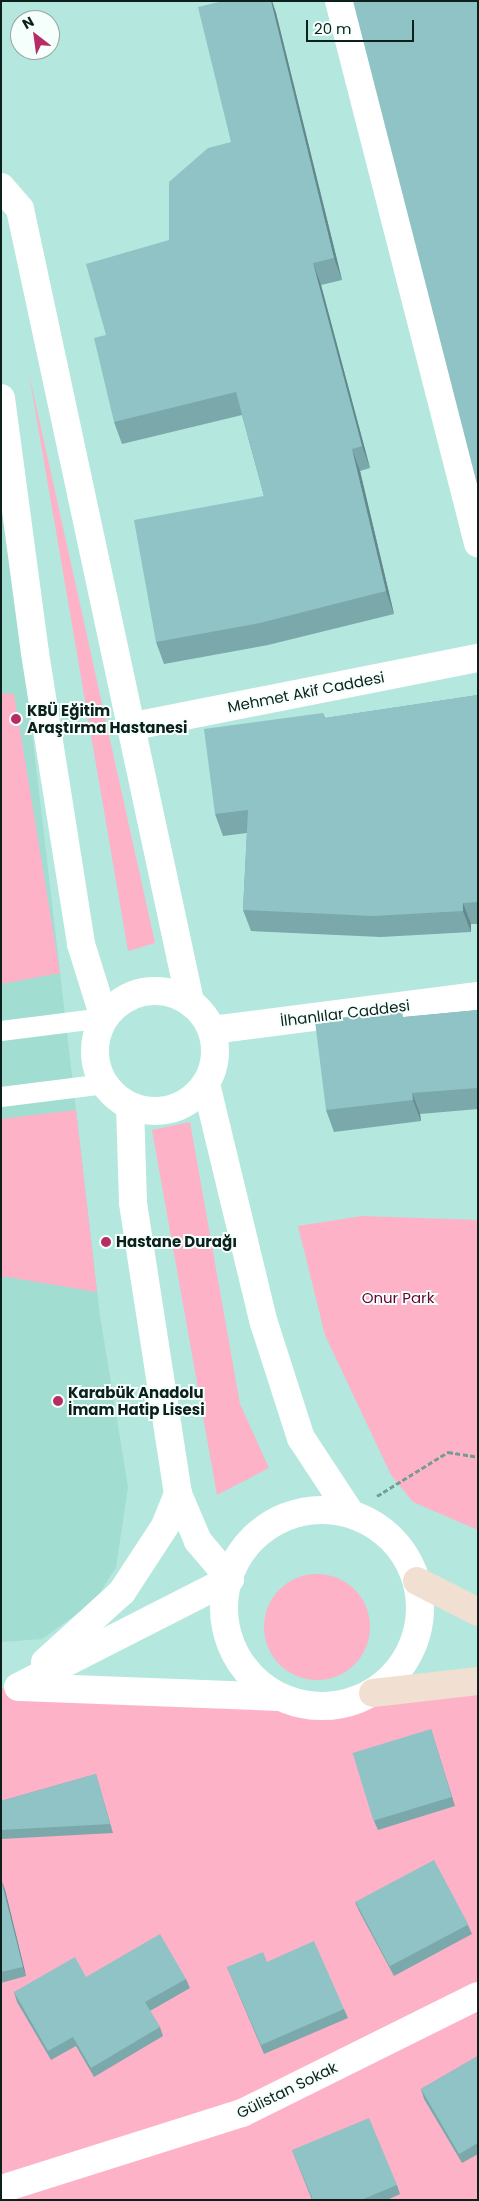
<!DOCTYPE html>
<meta charset="utf-8">
<style>
body{margin:0}
#map{position:relative;width:479px;height:2201px;overflow:hidden;background:#b4e7dd;font-family:Poppins,sans-serif}
div>[style]{position:absolute}
.built>*{inset:0;background:#a1ddd0}
.green>*{inset:0;background:#feb2c7}
.round{border-radius:50%}
.path>*{height:3px;margin-top:-1.5px;transform-origin:0;background:repeating-linear-gradient(90deg,#759c94 0 5px,transparent 0 7.5px)}
.service>*{height:20px;margin:-10px;padding:0 10px;transform-origin:10px;border-radius:10px;background:#fff}
.minor>*{height:28px;margin:-14px;padding:0 14px;transform-origin:14px;border-radius:14px;background:#fff}
.tertiary>*{height:28px;margin:-14px;padding:0 14px;transform-origin:14px;border-radius:14px;background:#fff}
.tertiary>.ring{margin:-14px;padding:0;box-sizing:content-box;background:none;border:28px solid #fff;border-radius:50%}
.secondary>*{height:28px;margin:-14px;padding:0 14px;transform-origin:14px;border-radius:14px;background:#f1e0d1}
.wall>*{inset:0;background:#7ba8aa}
.shaded-wall>*{inset:0;background:#64888b}
.building>*{inset:0;background:#8fc3c6;transform-origin:0 0}
.dots>*{width:14px;height:14px;translate:-50% -50%;box-sizing:border-box;border:2px solid #f5fffc;border-radius:50%}
span{translate:-50% -50%;white-space:nowrap;text-align:center;line-height:1.15;-webkit-text-stroke:4px #f5fffc;paint-order:stroke}
.street-label{font-size:15px;color:#0c201c}
.poi-label{font-size:15px;color:#0c201c;font-weight:700}
.left{translate:0 -50%;text-align:left}
.park-label{font-size:15px;color:#680533}
.frame{position:absolute;inset:0;border:2px solid #0c201c;pointer-events:none}
.north{position:absolute;left:10px;top:10px;width:50px;height:50px;box-sizing:border-box;background:#f5fffc;border:1px solid #98a6a2;border-radius:50%;rotate:330deg;font-size:14px;font-weight:700;line-height:20px;text-align:center;color:#0c201c}
.north::after{content:'';display:block;margin:auto;width:18px;height:22px;background:#b82c65;clip-path:polygon(50% 0,100% 100%,50% 72%,0 100%)}
.scale{position:absolute;left:306px;top:20px;width:108px;height:22px;box-sizing:border-box;border:2px solid #0c201c;border-top:0;padding-left:6px;font-size:15px;line-height:18px;white-space:nowrap;color:#0c201c;-webkit-text-stroke:4px #f5fffc;paint-order:stroke}
</style>
<div id="map">
<div class="built">
<i style="clip-path:polygon(1px 465px,100px 1316px,128px 1487px,116px 1567px,95px 1601px,42px 1639px,1px 1642px)"></i>
</div>
<div class="green">
<i style="clip-path:polygon(29px 374px,155px 943px,128px 951px)"></i>
<i style="clip-path:polygon(1px 693px,14px 694px,60px 973px,1px 984px)"></i>
<i style="clip-path:polygon(76px 1110px,97px 1292px,1px 1276px,1px 1119px)"></i>
<i style="clip-path:polygon(190px 1122px,240px 1404px,269px 1468px,217px 1495px,152px 1130px)"></i>
<i style="clip-path:polygon(362px 1216px,478px 1220px,478px 1530px,413px 1502px,391px 1475px,325px 1335px,298px 1226px)"></i>
<i class="round" style="left:264px;top:1574px;width:106px;height:106px"></i>
<i style="clip-path:polygon(478px 1681px,478px 2200px,1px 2200px,1px 1688px,279px 1697px,311px 1706px,343px 1705px,373px 1693px)"></i>
</div>
<div class="path">
<i style="left:377px;top:1496px;width:84px;rotate:-31.8deg"></i>
<i style="left:448px;top:1452px;width:30px;rotate:9deg"></i>
</div>
<div class="service">
<i style="left:1px;top:1031px;width:104px;rotate:-7.2deg"></i>
<i style="left:1px;top:1097px;width:105px;rotate:-7.1deg"></i>
</div>
<div class="minor">
<i style="left:339px;top:1px;width:560px;rotate:75.62deg"></i>
<i style="left:134px;top:726px;width:351px;rotate:-11.2deg"></i>
<i style="left:212px;top:1030px;width:268px;rotate:-7.3deg"></i>
<i style="left:1px;top:2189px;width:253px;rotate:-17.5deg"></i>
<i style="left:242px;top:2113px;width:263px;rotate:-26.4deg"></i>
</div>
<div class="tertiary">
<i style="left:1px;top:187px;width:29px;rotate:49deg"></i>
<i style="left:20px;top:209px;width:810px;rotate:77.89deg"></i>
<i style="left:1px;top:398px;width:257px;rotate:82.4deg"></i>
<i style="left:35px;top:653px;width:295px;rotate:81deg"></i>
<i style="left:81px;top:944px;width:77px;rotate:72.7deg"></i>
<i class="ring" style="left:95px;top:991px;width:92px;height:92px"></i>
<i style="left:206px;top:1084px;width:246px;rotate:76.4deg"></i>
<i style="left:264px;top:1323px;width:121px;rotate:72.2deg"></i>
<i style="left:301px;top:1438px;width:91px;rotate:56.7deg"></i>
<i class="ring" style="left:224px;top:1510px;width:168px;height:168px"></i>
<i style="left:45px;top:1662px;width:104px;rotate:-42.3deg"></i>
<i style="left:122px;top:1592px;width:79px;rotate:-56.9deg"></i>
<i style="left:165px;top:1526px;width:35px;rotate:-68deg"></i>
<i style="left:18px;top:1687px;width:238px;rotate:-27deg"></i>
<i style="left:230px;top:1579px;width:50px;rotate:-130.1deg"></i>
<i style="left:198px;top:1541px;width:51px;rotate:-113.1deg"></i>
<i style="left:178px;top:1494px;width:295px;rotate:-98.8deg"></i>
<i style="left:133px;top:1202px;width:96px;rotate:-91.8deg"></i>
<i style="left:21px;top:1687px;width:258px;rotate:2.2deg"></i>
</div>
<div class="secondary">
<i style="left:417px;top:1581px;width:68px;rotate:26.9deg"></i>
<i style="left:373px;top:1693px;width:106px;rotate:-6.5deg"></i>
</div>
<div class="wall">
<i style="clip-path:polygon(223px 1px,272px 1px,276px 13px,342px 280px,321px 285px,370px 468px,360px 471px,394px 614px,268px 645px,164px 664px,156px 642px,264px 496px,242px 415px,122px 444px,114px 422px,169px 240px,231px 142px)"></i>
<i style="clip-path:polygon(478px 695px,478px 924px,471px 924px,471px 932px,381px 937px,251px 931px,243px 910px,247px 833px,223px 836px,215px 814px,323px 713px,325px 718px)"></i>
<i style="clip-path:polygon(478px 1010px,478px 1109px,420px 1114px,421px 1121px,334px 1132px,326px 1110px,405px 1017px)"></i>
<i style="clip-path:polygon(431px 1729px,455px 1806px,378px 1830px,374px 1821px)"></i>
<i style="clip-path:polygon(96px 1774px,113px 1833px,1px 1839px,1px 1801px)"></i>
<i style="clip-path:polygon(1px 1880px,5px 1890px,26px 1976px,1px 1983px)"></i>
<i style="clip-path:polygon(355px 1902px,468px 1925px,472px 1934px,394px 1976px,359px 1911px)"></i>
<i style="clip-path:polygon(267px 1962px,344px 2009px,348px 2018px,264px 2054px,227px 1967px)"></i>
<i style="clip-path:polygon(86px 1977px,186px 1979px,190px 1988px,150px 2011px,160px 2027px,163px 2036px,94px 2077px,76px 2046px,51px 2060px,17px 2002px,14px 1992px)"></i>
<i style="clip-path:polygon(478px 2056px,478px 2154px,462px 2163px,424px 2099px,421px 2089px)"></i>
<i style="clip-path:polygon(292px 2150px,397px 2185px,400px 2194px,387px 2200px,312px 2200px)"></i>
</div>
<div class="shaded-wall">
<i style="clip-path:polygon(271px 1px,272px 1px,276px 13px,342px 280px,334px 258px)"></i>
<i style="clip-path:polygon(313px 263px,321px 285px,370px 468px,362px 446px)"></i>
<i style="clip-path:polygon(352px 449px,360px 471px,394px 614px,386px 591px)"></i>
<i style="clip-path:polygon(463px 903px,471px 924px,471px 932px,463px 911px)"></i>
<i style="clip-path:polygon(412px 1093px,420px 1114px,421px 1121px,413px 1100px)"></i>
<i style="clip-path:polygon(2px 1880px,5px 1890px,26px 1976px,23px 1967px)"></i>
</div>
<div class="building">
<i style="clip-path:polygon(223px 1px,271px 1px,334px 258px,313px 263px,362px 446px,352px 449px,386px 591px,260px 623px,156px 642px,134px 520px,264px 496px,236px 392px,114px 422px,94px 338px,106px 335px,86px 264px,169px 240px,169px 182px,208px 148px,231px 142px,198px 7px)"></i>
<i style="clip-path:polygon(353px 1px,478px 1px,478px 488px)"></i>
<i style="clip-path:polygon(478px 695px,478px 902px,463px 903px,463px 911px,373px 916px,243px 910px,248px 810px,215px 814px,204px 729px,323px 713px,324px 718px)"></i>
<i style="clip-path:polygon(402px 1010px,403px 1017px,478px 1010px,478px 1088px,412px 1093px,413px 1100px,326px 1110px,315px 1021px)"></i>
<i style="left:431px;top:1729px;width:71px;height:82px;rotate:73deg"></i>
<i style="clip-path:polygon(96px 1774px,110px 1824px,1px 1830px,1px 1801px)"></i>
<i style="left:434px;top:1860px;width:73px;height:89px;rotate:62deg"></i>
<i style="clip-path:polygon(1px 1880px,23px 1967px,1px 1972px)"></i>
<i style="clip-path:polygon(160px 1934px,186px 1979px,145px 2002px,160px 2027px,91px 2068px,73px 2037px,48px 2051px,14px 1992px,75px 1957px,86px 1977px)"></i>
<i style="clip-path:polygon(314px 1941px,344px 2009px,261px 2045px,227px 1967px,263px 1952px,267px 1962px)"></i>
<i style="clip-path:polygon(478px 2056px,478px 2143px,459px 2154px,421px 2089px)"></i>
<i style="clip-path:polygon(369px 2118px,397px 2185px,361px 2200px,313px 2200px,292px 2150px)"></i>
</div>
<div class="dots">
<i style="left:16px;top:719px;background:#b82c65"></i>
<i style="left:106px;top:1242px;background:#b82c65"></i>
<i style="left:58px;top:1401px;background:#b82c65"></i>
</div>
<div class="street-label">
<span style="left:306px;top:692px;rotate:-11deg">Mehmet Akif Caddesi</span>
<span style="left:345px;top:1013px;rotate:-7deg">İlhanlılar Caddesi</span>
<span style="left:287px;top:2090px;rotate:-26deg">Gülistan Sokak</span>
</div>
<div class="poi-label">
<span class="left" style="left:27px;top:719px">KBÜ Eğitim<br>Araştırma Hastanesi</span>
<span class="left" style="left:116px;top:1242px">Hastane Durağı</span>
<span class="left" style="left:68px;top:1401px">Karabük Anadolu<br>İmam Hatip Lisesi</span>
</div>
<div class="park-label">
<span style="left:398px;top:1298px">Onur Park</span>
</div>
<div class="frame"></div>
<div class="north">N</div>
<div class="scale">20 m</div>
</div>
